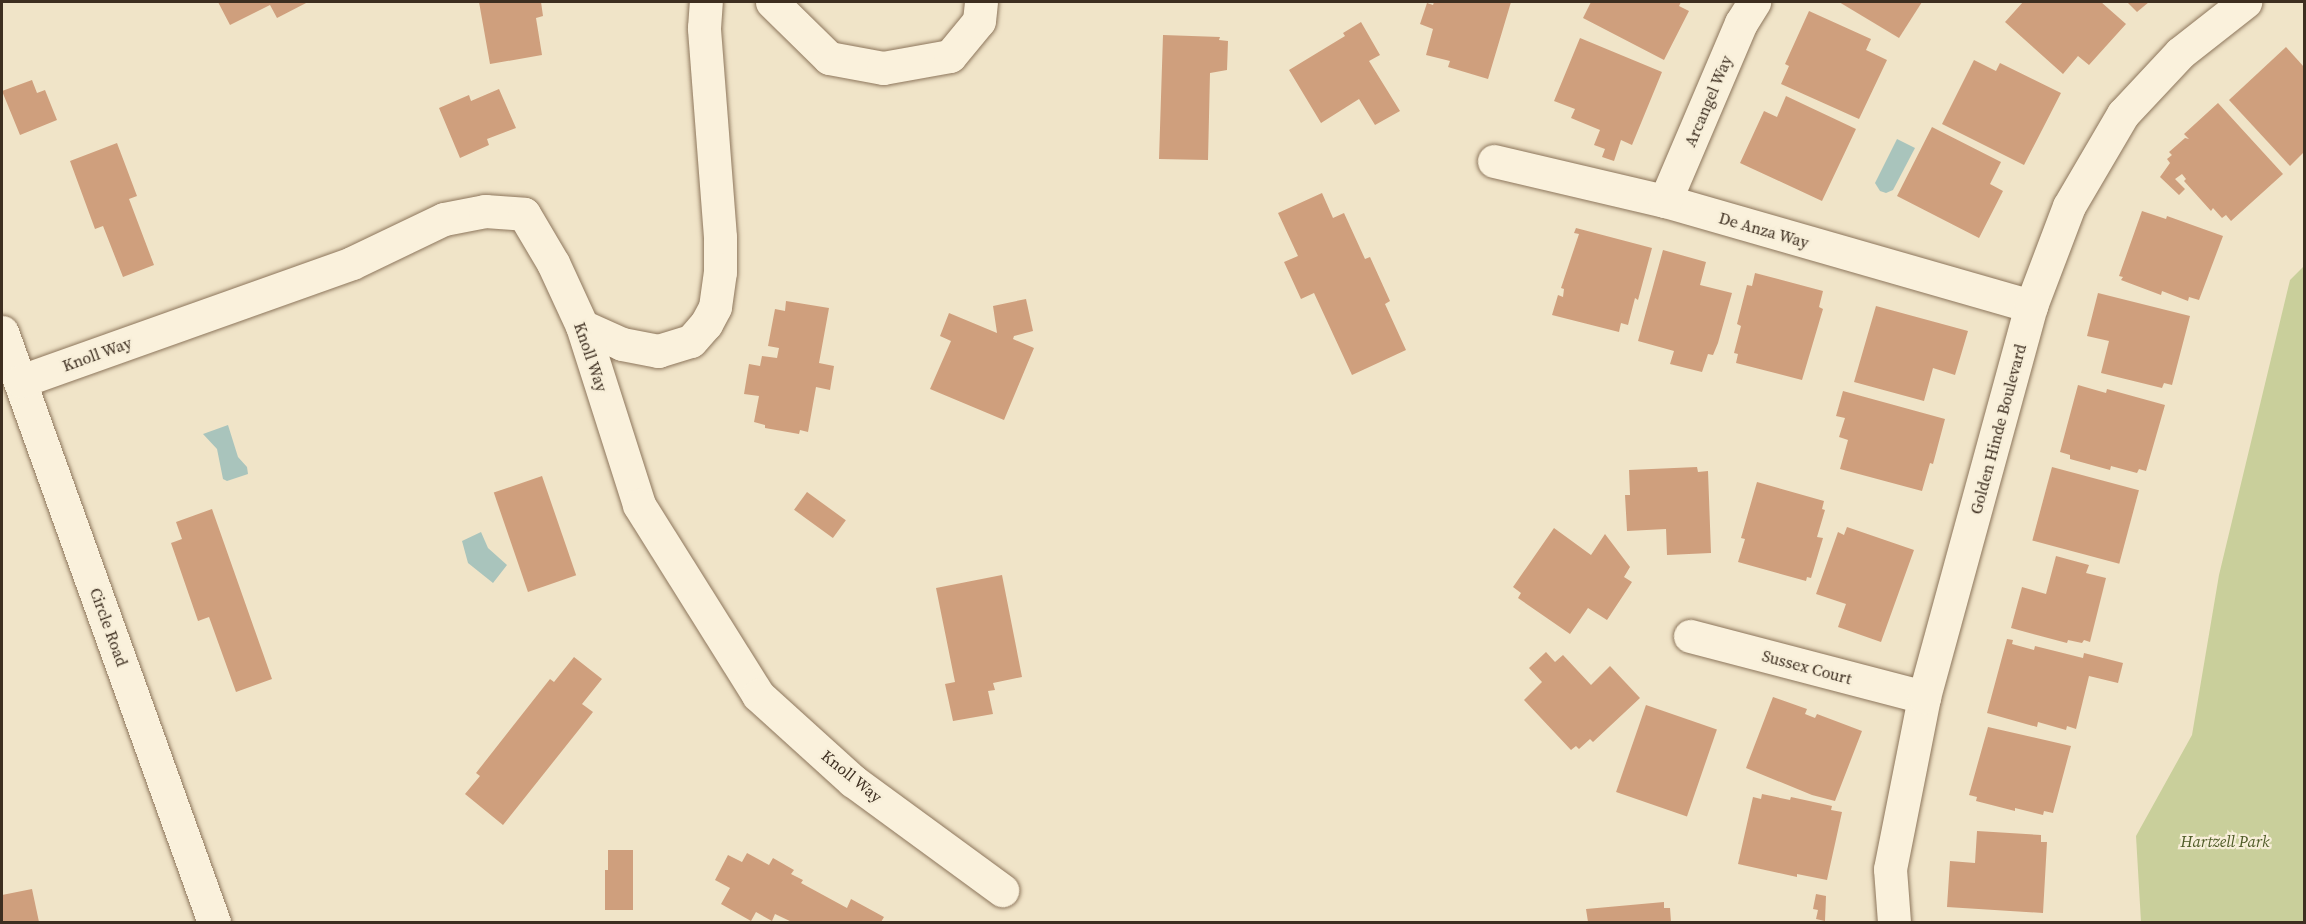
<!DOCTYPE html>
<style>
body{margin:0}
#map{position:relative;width:2306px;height:924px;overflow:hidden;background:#f0e4c8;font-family:"Source Serif 4",serif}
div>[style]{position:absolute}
.green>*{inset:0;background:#c9cf9b}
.water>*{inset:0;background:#a9c4bc}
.building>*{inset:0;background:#cf9f7d;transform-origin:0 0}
.roads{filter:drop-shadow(0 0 2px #8d765c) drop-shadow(0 0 2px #8d765c)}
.minor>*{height:33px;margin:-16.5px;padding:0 16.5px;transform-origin:16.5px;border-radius:16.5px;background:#faf1dc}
span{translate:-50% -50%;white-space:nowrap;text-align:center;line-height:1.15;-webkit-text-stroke:4.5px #f7eed8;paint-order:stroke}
.street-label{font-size:16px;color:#3d2e20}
.park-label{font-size:16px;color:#4d5a26;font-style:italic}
.frame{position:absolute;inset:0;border:3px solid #3d2e20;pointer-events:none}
</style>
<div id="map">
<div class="green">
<i style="clip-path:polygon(2304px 266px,2304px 922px,2141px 922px,2136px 836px,2192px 735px,2219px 575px,2290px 280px)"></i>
</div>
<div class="water">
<i style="clip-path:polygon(1897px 139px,1915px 148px,1893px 190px,1886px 193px,1880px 191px,1875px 183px)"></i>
<i style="clip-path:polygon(228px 425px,238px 457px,247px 467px,248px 474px,227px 481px,223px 479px,217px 449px,203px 434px)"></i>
<i style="clip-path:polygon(481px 532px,488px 548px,507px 565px,493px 583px,468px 563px,462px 541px)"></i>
</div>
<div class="building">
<i style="clip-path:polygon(218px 2px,308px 2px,277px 18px,270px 5px,230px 25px)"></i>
<i style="clip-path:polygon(479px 2px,541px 2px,543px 16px,536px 18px,542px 55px,490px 64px)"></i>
<i style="clip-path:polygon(1434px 2px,1511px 2px,1488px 79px,1448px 67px,1450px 61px,1426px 55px,1433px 29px,1420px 24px,1427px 3px,1433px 5px)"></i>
<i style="clip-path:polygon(1591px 2px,1681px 2px,1679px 6px,1689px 11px,1664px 60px,1583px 18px)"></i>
<i style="clip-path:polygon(1839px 2px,1922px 2px,1899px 38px)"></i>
<i style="clip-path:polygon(2023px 2px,2101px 2px,2126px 24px,2089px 65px,2078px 56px,2063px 74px,2005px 22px)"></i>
<i style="clip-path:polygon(2127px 2px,2149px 2px,2137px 12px)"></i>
<i style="clip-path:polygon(1809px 11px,1871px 39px,1866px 50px,1887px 60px,1859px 119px,1781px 84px,1789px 66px,1785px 64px)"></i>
<i style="clip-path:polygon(1361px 22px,1380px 55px,1369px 61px,1400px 111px,1375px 125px,1359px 99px,1321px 123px,1289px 70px,1345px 36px,1343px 33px)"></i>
<i style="clip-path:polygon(1163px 35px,1220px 37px,1219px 40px,1228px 41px,1227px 70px,1210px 73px,1208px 160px,1159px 159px)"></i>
<i style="clip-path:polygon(1580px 38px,1662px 72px,1632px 145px,1621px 140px,1614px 161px,1602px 157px,1605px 149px,1594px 145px,1600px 130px,1571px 118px,1575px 109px,1554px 101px)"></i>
<i style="clip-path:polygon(2286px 47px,2304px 67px,2304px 152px,2290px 166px,2229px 100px)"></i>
<i style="clip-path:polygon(1974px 60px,1996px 71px,2000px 63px,2061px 93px,2024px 165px,1942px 124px)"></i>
<i style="clip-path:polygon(32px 80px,37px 93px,45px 90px,57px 120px,20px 135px,2px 91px)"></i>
<i style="clip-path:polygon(499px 89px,516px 128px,487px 139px,489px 145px,460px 158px,439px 108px,469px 95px,471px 101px)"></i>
<i style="clip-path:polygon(1786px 96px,1856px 129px,1822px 201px,1740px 163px,1764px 111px,1777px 117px)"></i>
<i style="clip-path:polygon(2218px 103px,2283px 174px,2231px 221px,2226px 215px,2222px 218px,2213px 208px,2211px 211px,2184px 181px,2186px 179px,2182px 174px,2175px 179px,2185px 189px,2179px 195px,2160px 177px,2170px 163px,2167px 159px,2172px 155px,2169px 152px,2185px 138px,2189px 139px,2184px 134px)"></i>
<i style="clip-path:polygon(1932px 127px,2001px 162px,1990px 184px,2003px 191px,1979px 238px,1897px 196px)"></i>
<i style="clip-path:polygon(117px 143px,137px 196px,129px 199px,154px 265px,123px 277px,103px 226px,95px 229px,70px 161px)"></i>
<i style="clip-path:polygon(1322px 193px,1333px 218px,1344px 213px,1365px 259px,1370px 257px,1390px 301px,1385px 304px,1406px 350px,1352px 375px,1314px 293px,1301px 299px,1284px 262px,1298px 256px,1278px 213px)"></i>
<i style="clip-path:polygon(2142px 211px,2166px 219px,2167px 216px,2223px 236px,2199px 300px,2189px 297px,2188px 301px,2162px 291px,2161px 295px,2121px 280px,2123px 277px,2119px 276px)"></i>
<i style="clip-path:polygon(1576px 228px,1652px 248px,1638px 300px,1635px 298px,1628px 325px,1621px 323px,1619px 332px,1552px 315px,1558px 295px,1563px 297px,1564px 289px,1561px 288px,1579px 234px,1574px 233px)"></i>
<i style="clip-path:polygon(1663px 250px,1706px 262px,1700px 285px,1732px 293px,1718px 343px,1713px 355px,1708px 354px,1702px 372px,1670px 364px,1674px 351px,1638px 341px)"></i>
<i style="clip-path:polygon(1755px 273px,1823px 291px,1819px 307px,1823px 309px,1802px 380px,1736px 363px,1738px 354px,1734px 353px,1741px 326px,1737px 324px,1747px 285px,1752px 286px)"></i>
<i style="clip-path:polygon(2098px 293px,2190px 316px,2172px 385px,2164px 383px,2162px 388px,2101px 373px,2109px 341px,2087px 336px)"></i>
<i style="clip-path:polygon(1026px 299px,1033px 331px,1014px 336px,1013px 339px,1034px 348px,1004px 420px,930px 389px,951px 341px,940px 336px,949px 313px,997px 333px,993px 306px)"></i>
<i style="clip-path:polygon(786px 301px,829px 308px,819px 363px,834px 366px,830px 390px,816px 387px,808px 432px,800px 430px,799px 434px,765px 428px,765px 425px,754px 422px,759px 396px,744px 394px,749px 364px,760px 366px,762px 356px,777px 358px,779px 348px,768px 346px,775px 309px,785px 311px)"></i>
<i style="clip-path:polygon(1876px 306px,1968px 331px,1955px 375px,1933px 368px,1924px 401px,1854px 382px)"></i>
<i style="clip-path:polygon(2078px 385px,2106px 393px,2107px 389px,2165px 405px,2146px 471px,2139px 469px,2137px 473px,2111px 466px,2110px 470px,2070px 459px,2070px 455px,2060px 452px)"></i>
<i style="clip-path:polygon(1843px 391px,1945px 419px,1933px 464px,1930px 463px,1922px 491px,1840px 469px,1848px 440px,1839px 437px,1845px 418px,1836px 416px)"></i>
<i style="clip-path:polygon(1697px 467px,1698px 472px,1708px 471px,1711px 553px,1667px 555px,1666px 529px,1627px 531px,1625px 495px,1630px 495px,1629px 470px)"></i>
<i style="left:2052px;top:467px;width:90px;height:76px;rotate:15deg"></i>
<i style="left:542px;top:476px;width:105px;height:51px;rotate:71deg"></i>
<i style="clip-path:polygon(1757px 482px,1824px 501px,1822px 509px,1825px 510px,1817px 537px,1823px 538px,1811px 578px,1807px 577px,1806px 581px,1738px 562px,1745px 539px,1741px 538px)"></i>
<i style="left:807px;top:492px;width:48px;height:22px;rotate:36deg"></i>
<i style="clip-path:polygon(212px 509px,272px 679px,236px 692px,209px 617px,198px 621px,171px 543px,182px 539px,176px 522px)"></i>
<i style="clip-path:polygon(1847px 527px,1914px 550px,1881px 642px,1838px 627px,1846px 604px,1816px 594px,1838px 532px,1844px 535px)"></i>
<i style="clip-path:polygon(1554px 528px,1591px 555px,1605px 534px,1630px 567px,1624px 577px,1632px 582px,1607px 620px,1588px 608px,1570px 634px,1518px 598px,1521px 593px,1513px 587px)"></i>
<i style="clip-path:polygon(2056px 556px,2089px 565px,2086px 573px,2106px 578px,2090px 642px,2084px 640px,2082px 643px,2068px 640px,2067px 643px,2011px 628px,2022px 587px,2046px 594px)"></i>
<i style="clip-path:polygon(1002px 575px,1022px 677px,993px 683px,995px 690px,988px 691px,993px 714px,953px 721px,945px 684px,955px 682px,936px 588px)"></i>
<i style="clip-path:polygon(2007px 639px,2013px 640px,2012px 644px,2034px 650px,2035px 646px,2083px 658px,2084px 653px,2123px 663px,2118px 683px,2089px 676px,2076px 729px,2067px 726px,2066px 730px,2038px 722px,2037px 727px,1987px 713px)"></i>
<i style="clip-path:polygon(1546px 652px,1555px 662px,1563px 655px,1591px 685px,1610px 666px,1640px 698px,1593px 742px,1590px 739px,1579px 749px,1576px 746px,1571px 750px,1524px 700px,1542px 682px,1529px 668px)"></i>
<i style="clip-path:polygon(574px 657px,602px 679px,582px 704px,593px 712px,503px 825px,465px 794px,480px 776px,476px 773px,550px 679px,554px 682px)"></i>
<i style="clip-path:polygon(1773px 697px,1807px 709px,1805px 714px,1815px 718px,1817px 714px,1862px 731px,1835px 801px,1812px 795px,1746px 768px)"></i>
<i style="left:1646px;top:705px;width:75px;height:92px;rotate:19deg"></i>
<i style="clip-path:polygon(1988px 727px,2071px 746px,2053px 813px,2044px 811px,2043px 815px,2015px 808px,2015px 811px,1976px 801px,1977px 797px,1969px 795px)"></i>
<i style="clip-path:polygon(1762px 794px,1790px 800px,1791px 797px,1832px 806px,1831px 810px,1842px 812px,1827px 880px,1797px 874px,1797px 877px,1738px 864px,1753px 797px,1761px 799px)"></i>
<i style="clip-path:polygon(1977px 831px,2041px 835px,2041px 842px,2047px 842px,2043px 913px,1947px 907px,1950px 861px,1975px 863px)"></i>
<i style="clip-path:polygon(608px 850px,633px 850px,633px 910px,605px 910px,605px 870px,608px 870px)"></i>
<i style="clip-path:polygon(747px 853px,769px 865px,773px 858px,794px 870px,791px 874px,803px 880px,801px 883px,847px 908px,851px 899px,884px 917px,881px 922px,792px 922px,775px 914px,772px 921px,756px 912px,751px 921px,721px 904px,730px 888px,715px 880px,728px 855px,742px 862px)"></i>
<i style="clip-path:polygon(32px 889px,39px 922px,2px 922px,2px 895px)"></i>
<i style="clip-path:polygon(1816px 894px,1826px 896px,1825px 921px,1816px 919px,1818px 910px,1813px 909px)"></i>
<i style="clip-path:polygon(1664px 902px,1664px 908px,1670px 908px,1671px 922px,1588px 922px,1586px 909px)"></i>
</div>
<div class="roads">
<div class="minor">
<i style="left:772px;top:2px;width:80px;rotate:44.5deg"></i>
<i style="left:829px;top:58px;width:55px;rotate:10.5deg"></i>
<i style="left:883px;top:68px;width:68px;rotate:-10.2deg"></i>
<i style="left:950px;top:56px;width:45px;rotate:-50.4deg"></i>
<i style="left:979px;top:21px;width:19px;rotate:-84deg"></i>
<i style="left:1494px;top:161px;width:176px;rotate:13.2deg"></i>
<i style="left:1665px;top:201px;width:381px;rotate:16deg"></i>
<i style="left:1665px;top:201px;width:194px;rotate:-66.9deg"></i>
<i style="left:1741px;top:23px;width:25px;rotate:-58deg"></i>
<i style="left:582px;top:326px;width:44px;rotate:24.2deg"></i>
<i style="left:622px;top:344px;width:37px;rotate:11deg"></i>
<i style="left:658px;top:351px;width:34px;rotate:-17deg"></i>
<i style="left:691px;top:341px;width:23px;rotate:-49deg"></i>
<i style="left:706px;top:324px;width:19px;rotate:-62deg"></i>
<i style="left:715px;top:307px;width:35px;rotate:-82deg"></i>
<i style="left:720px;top:272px;width:35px;rotate:-90deg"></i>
<i style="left:720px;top:237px;width:210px;rotate:-94.4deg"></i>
<i style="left:704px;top:28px;width:26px;rotate:-86deg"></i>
<i style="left:2px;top:332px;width:627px;rotate:70.24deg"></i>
<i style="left:21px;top:381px;width:351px;rotate:-19.6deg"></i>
<i style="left:352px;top:263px;width:102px;rotate:-25.6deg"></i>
<i style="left:444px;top:219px;width:42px;rotate:-11deg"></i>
<i style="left:485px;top:211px;width:39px;rotate:4deg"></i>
<i style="left:524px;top:214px;width:57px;rotate:59.4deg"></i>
<i style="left:553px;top:263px;width:69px;rotate:65.3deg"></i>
<i style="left:582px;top:326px;width:188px;rotate:72.3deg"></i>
<i style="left:639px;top:505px;width:224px;rotate:57.9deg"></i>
<i style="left:758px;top:695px;width:128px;rotate:42.2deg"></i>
<i style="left:853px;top:781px;width:185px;rotate:36.2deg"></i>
<i style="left:1690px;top:636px;width:242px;rotate:14.6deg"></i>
<i style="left:1894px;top:922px;width:53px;rotate:-94.3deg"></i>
<i style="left:1890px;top:869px;width:175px;rotate:-78.8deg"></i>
<i style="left:1924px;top:697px;width:405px;rotate:-74.7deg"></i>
<i style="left:2031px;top:306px;width:107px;rotate:-69.2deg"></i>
<i style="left:2069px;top:206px;width:107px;rotate:-59.6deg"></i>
<i style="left:2123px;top:114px;width:83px;rotate:-46.9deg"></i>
<i style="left:2180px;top:53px;width:83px;rotate:-38.1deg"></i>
</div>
</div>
<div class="street-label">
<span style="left:1708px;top:101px;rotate:-67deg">Arcangel Way</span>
<span style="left:1764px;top:230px;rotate:16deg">De Anza Way</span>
<span style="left:97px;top:354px;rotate:-20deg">Knoll Way</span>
<span style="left:591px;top:357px;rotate:71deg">Knoll Way</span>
<span style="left:1998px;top:429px;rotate:-75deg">Golden Hinde Boulevard</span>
<span style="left:109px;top:627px;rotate:70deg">Circle Road</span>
<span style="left:1807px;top:667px;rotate:15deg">Sussex Court</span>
<span style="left:852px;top:776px;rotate:39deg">Knoll Way</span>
</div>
<div class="park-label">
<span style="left:2225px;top:841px">Hartzell Park</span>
</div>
<div class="frame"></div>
</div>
